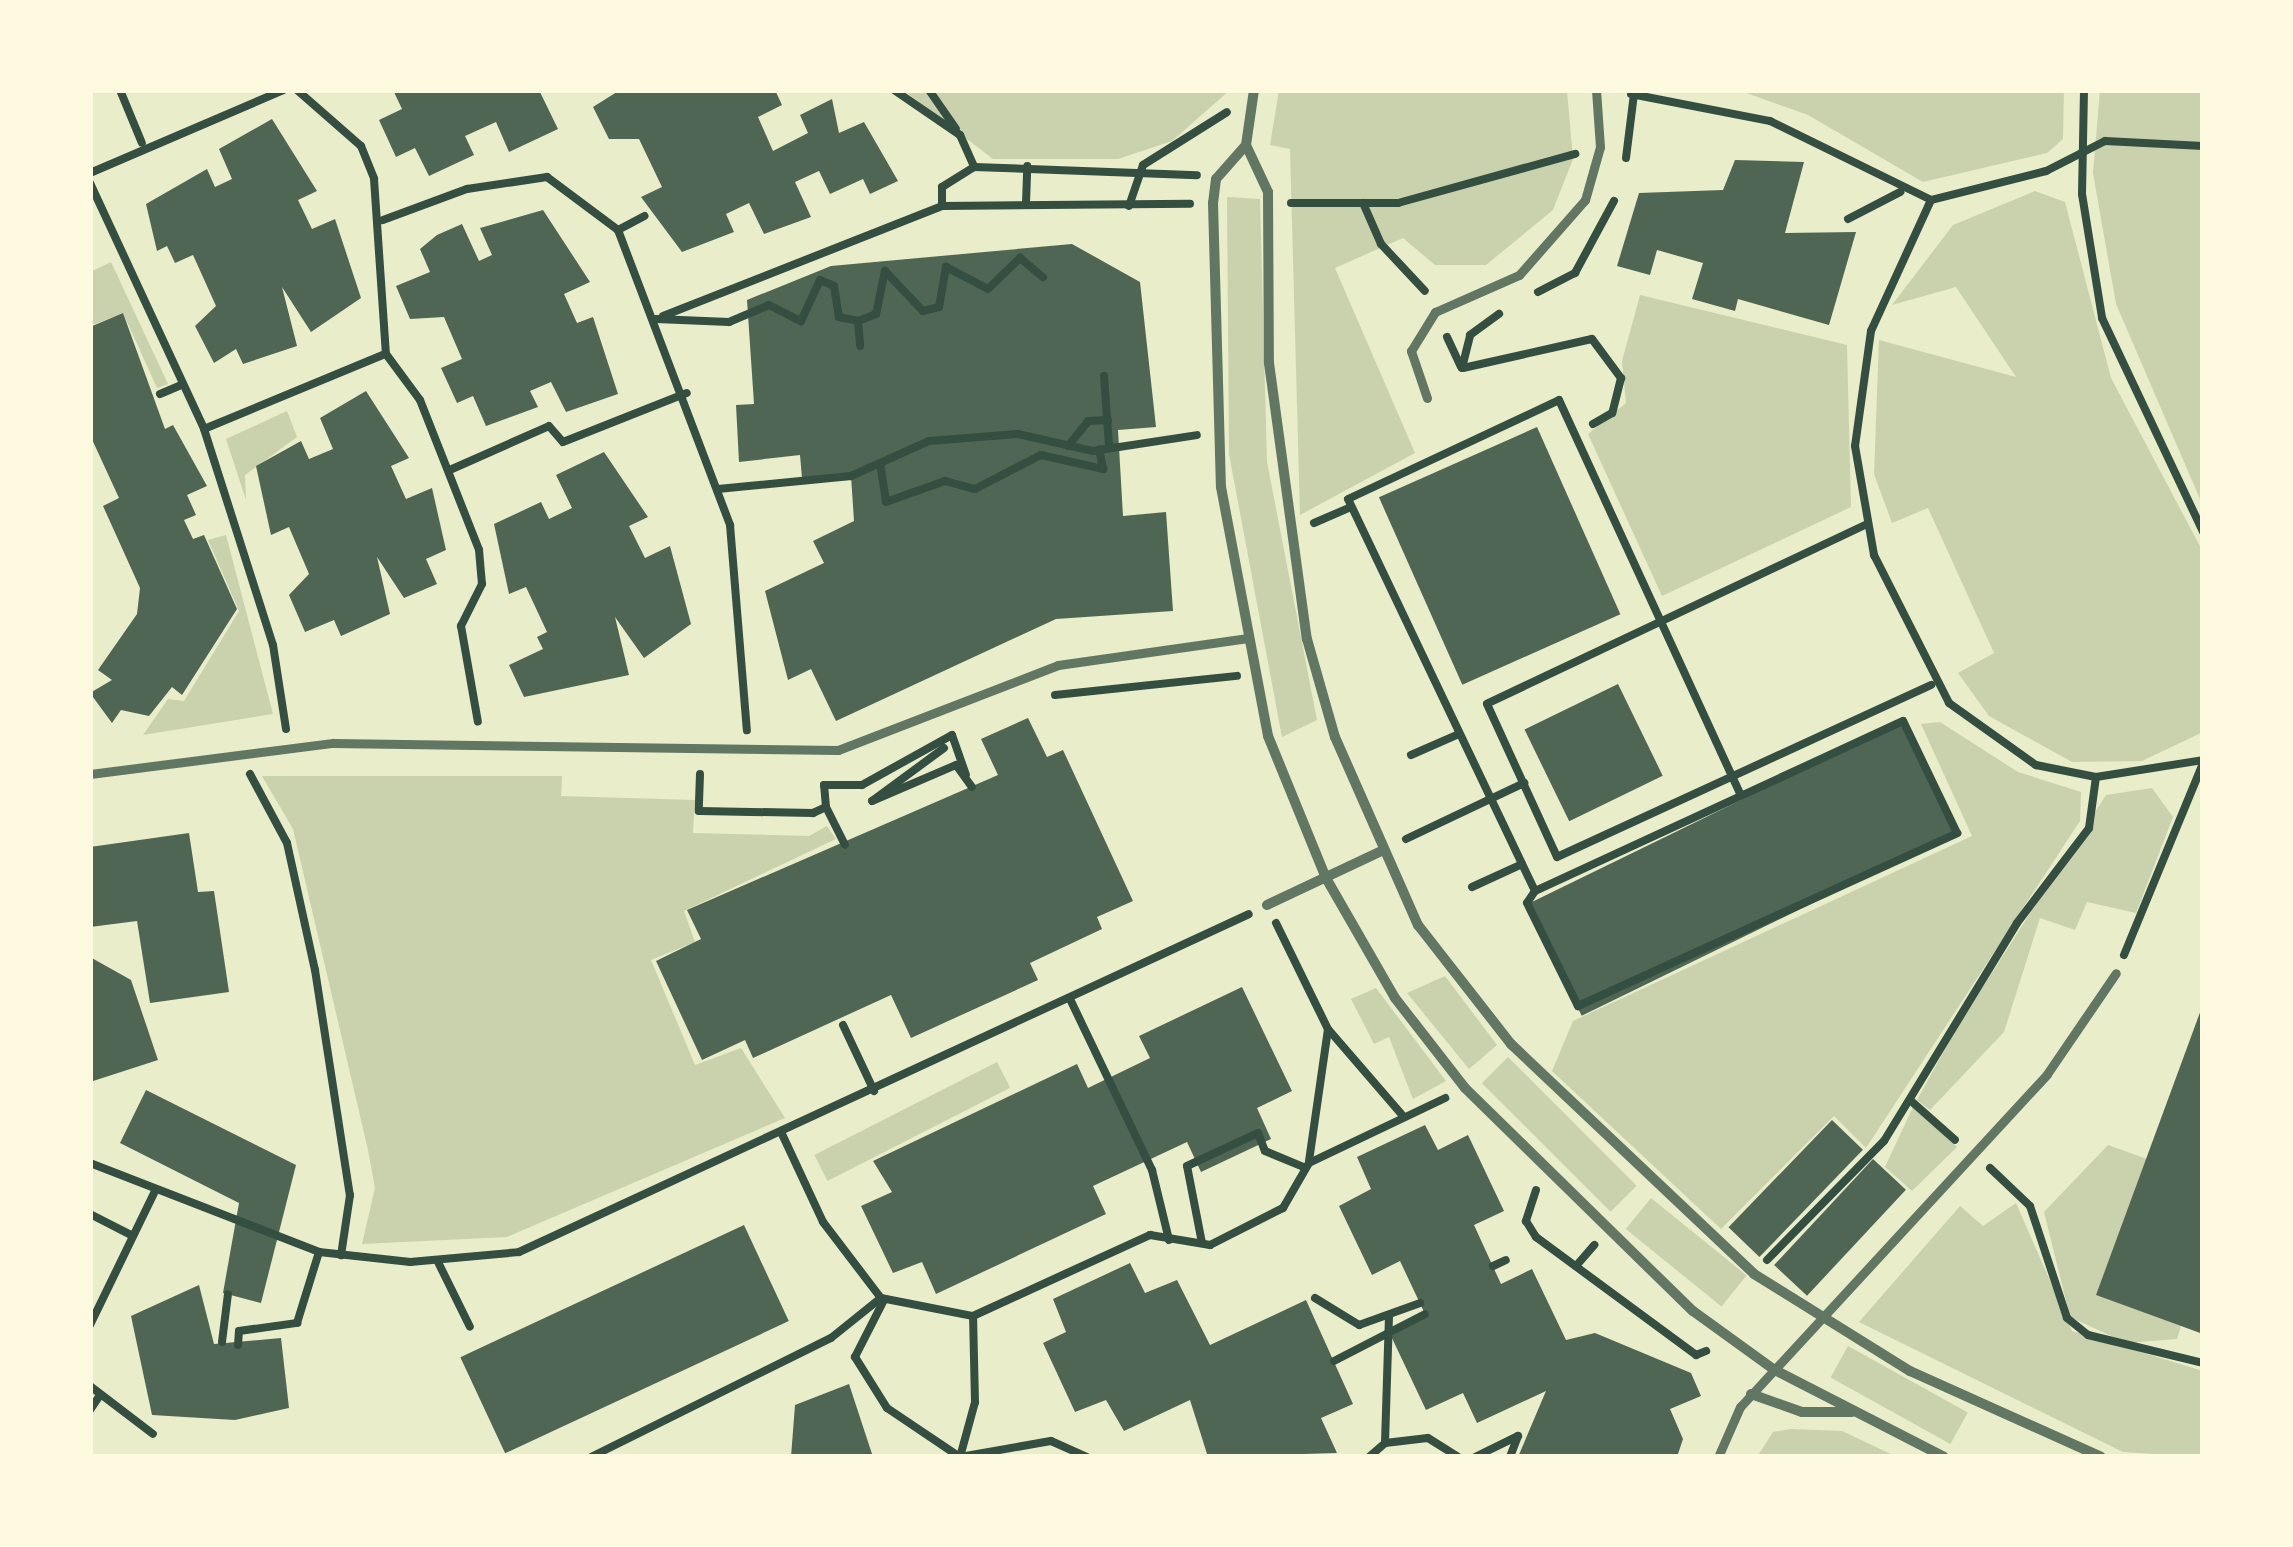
<!DOCTYPE html>
<style>
body{margin:0}
#map{position:relative;width:2293px;height:1547px;overflow:hidden;background:#e9edc9;font-family:"Archivo Narrow",sans-serif}
div>[style]{position:absolute}
.green>*{inset:0;background:#cad2ad;transform-origin:0 0}
.building>*{inset:0;background:#4f6655;transform-origin:0 0}
.path>*{height:8px;margin:-4px;padding:0 4px;transform-origin:4px;border-radius:4px;background:#344e41}
.service>*{height:9px;margin:-4.5px;padding:0 4.5px;transform-origin:4.5px;border-radius:4.5px;background:#617663}
.pedestrian>*{height:10px;margin:-5px;padding:0 5px;transform-origin:5px;border-radius:5px;background:#617663}
span{translate:-50% -50%;white-space:nowrap;text-align:center;line-height:1.15;-webkit-text-stroke:12px #fefae0;paint-order:stroke}
.frame{position:absolute;inset:0;border:93px solid #fefae0;pointer-events:none}
</style>
<div id="map">
<div class="green">
<i style="clip-path:polygon(903px 90px,1230px 90px,1172px 141px,1118px 159px,993px 159px)"></i>
<i style="clip-path:polygon(1279px 90px,1567px 90px,1573px 159px,1553px 210px,1486px 265px,1435px 265px,1403px 238px,1335px 268px,1415px 453px,1300px 515px,1290px 149px,1270px 145px)"></i>
<i style="clip-path:polygon(1738px 90px,2064px 90px,2063px 139px,2047px 153px,1923px 182px,1808px 115px)"></i>
<i style="clip-path:polygon(2100px 90px,2203px 90px,2203px 506px,2116px 304px,2093px 173px)"></i>
<i style="clip-path:polygon(2035px 191px,2065px 202px,2111px 378px,2203px 552px,2203px 732px,2142px 761px,2072px 762px,1989px 716px,1958px 673px,1994px 653px,1928px 508px,1892px 523px,1874px 474px,1879px 340px,2016px 377px,1956px 287px,1892px 305px,1953px 225px)"></i>
<i style="clip-path:polygon(1227px 197px,1260px 199px,1267px 462px,1317px 720px,1282px 737px,1229px 454px)"></i>
<i style="clip-path:polygon(111px 262px,168px 384px,157px 388px,123px 313px,90px 326px,90px 272px)"></i>
<i style="clip-path:polygon(1640px 295px,1847px 345px,1851px 507px,1662px 596px,1588px 434px,1626px 403px,1622px 361px)"></i>
<i style="clip-path:polygon(287px 411px,297px 437px,245px 475px,246px 500px,226px 439px)"></i>
<i style="clip-path:polygon(226px 535px,273px 714px,143px 735px,168px 699px,184px 701px,239px 611px,208px 540px)"></i>
<i style="clip-path:polygon(1940px 722px,2018px 772px,2081px 792px,2080px 821px,1866px 1148px,1834px 1116px,1721px 1229px,1552px 1071px,1573px 1021px,1972px 836px,1921px 724px)"></i>
<i style="clip-path:polygon(262px 776px,562px 776px,561px 796px,695px 800px,693px 833px,809px 836px,827px 826px,836px 839px,684px 911px,695px 942px,651px 960px,695px 1065px,741px 1048px,785px 1118px,507px 1237px,362px 1244px,375px 1188px,368px 1150px,293px 829px)"></i>
<i style="clip-path:polygon(2152px 788px,2173px 817px,2136px 913px,2087px 902px,2075px 930px,2040px 918px,2004px 1032px,1930px 1110px,1917px 1100px,1956px 1029px,2106px 795px)"></i>
<i style="clip-path:polygon(1445px 976px,1497px 1045px,1469px 1069px,1407px 993px)"></i>
<i style="clip-path:polygon(1376px 988px,1446px 1081px,1413px 1099px,1389px 1037px,1374px 1044px,1351px 999px)"></i>
<i style="left:1508px;top:1057px;width:182px;height:37px;rotate:45deg"></i>
<i style="left:997px;top:1062px;width:29px;height:205px;rotate:63deg"></i>
<i style="clip-path:polygon(1913px 1107px,1957px 1147px,1912px 1191px,1885px 1167px)"></i>
<i style="clip-path:polygon(2108px 1145px,2147px 1159px,2097px 1295px,2181px 1326px,2177px 1339px,2126px 1343px,2070px 1317px,2044px 1212px)"></i>
<i style="left:1651px;top:1198px;width:123px;height:40px;rotate:39deg"></i>
<i style="clip-path:polygon(2016px 1203px,2072px 1331px,2203px 1371px,2203px 1457px,2123px 1452px,1859px 1322px,1960px 1206px,1983px 1226px)"></i>
<i style="left:1848px;top:1346px;width:137px;height:36px;rotate:29deg"></i>
<i style="clip-path:polygon(1791px 1429px,1842px 1431px,1897px 1457px,1757px 1457px,1773px 1432px)"></i>
</div>
<div class="building">
<i style="clip-path:polygon(393px 90px,539px 90px,558px 129px,509px 152px,496px 122px,465px 136px,474px 155px,429px 176px,415px 148px,396px 157px,379px 120px,402px 109px)"></i>
<i style="clip-path:polygon(620px 90px,775px 90px,782px 105px,758px 117px,773px 151px,808px 133px,800px 115px,832px 99px,839px 133px,864px 122px,898px 181px,870px 194px,863px 179px,830px 194px,819px 171px,795px 182px,811px 217px,764px 234px,749px 203px,726px 214px,734px 232px,682px 252px,641px 197px,662px 187px,639px 139px,609px 139px,593px 107px)"></i>
<i style="clip-path:polygon(272px 119px,317px 191px,298px 200px,312px 229px,335px 219px,361px 298px,311px 332px,282px 287px,297px 346px,243px 364px,236px 349px,214px 363px,195px 326px,216px 306px,193px 255px,175px 263px,167px 246px,157px 251px,146px 204px,207px 169px,215px 187px,232px 179px,219px 149px)"></i>
<i style="clip-path:polygon(1735px 160px,1804px 162px,1785px 233px,1856px 232px,1829px 325px,1738px 299px,1735px 311px,1692px 299px,1703px 263px,1657px 250px,1650px 275px,1617px 266px,1639px 193px,1723px 190px)"></i>
<i style="clip-path:polygon(543px 210px,590px 282px,564px 294px,577px 323px,593px 317px,618px 394px,566px 412px,551px 382px,530px 391px,538px 407px,486px 426px,473px 396px,457px 403px,441px 368px,462px 359px,444px 317px,410px 319px,396px 286px,430px 272px,420px 249px,437px 235px,462px 224px,479px 261px,492px 255px,480px 228px)"></i>
<i style="clip-path:polygon(1072px 244px,1140px 282px,1156px 427px,1118px 430px,1123px 516px,1166px 512px,1173px 611px,1056px 619px,836px 721px,811px 669px,788px 680px,765px 591px,824px 563px,813px 541px,854px 521px,851px 476px,802px 478px,800px 455px,739px 462px,736px 405px,754px 404px,747px 300px,831px 266px)"></i>
<i style="clip-path:polygon(123px 313px,165px 429px,173px 425px,207px 486px,187px 495px,196px 515px,184px 520px,193px 539px,204px 535px,237px 609px,182px 695px,172px 687px,149px 716px,121px 710px,112px 723px,90px 693px,112px 680px,98px 670px,137px 614px,140px 588px,103px 506px,119px 498px,90px 435px,90px 327px)"></i>
<i style="clip-path:polygon(366px 391px,409px 458px,391px 466px,406px 499px,432px 488px,446px 550px,426px 559px,437px 584px,404px 598px,377px 557px,390px 614px,341px 636px,334px 620px,305px 632px,289px 595px,309px 574px,289px 527px,271px 535px,256px 466px,301px 441px,309px 459px,333px 449px,320px 418px)"></i>
<i style="left:1537px;top:427px;width:205px;height:173px;rotate:66deg"></i>
<i style="clip-path:polygon(604px 452px,648px 517px,629px 526px,645px 558px,670px 546px,691px 624px,644px 658px,615px 617px,629px 675px,524px 697px,509px 665px,543px 649px,537px 637px,547px 632px,526px 587px,509px 594px,494px 524px,541px 502px,549px 519px,572px 508px,556px 475px)"></i>
<i style="left:1618px;top:684px;width:102px;height:104px;rotate:64deg"></i>
<i style="clip-path:polygon(1028px 718px,1047px 757px,1063px 750px,1133px 901px,1097px 917px,1102px 929px,1030px 963px,1038px 980px,911px 1038px,891px 995px,753px 1058px,745px 1040px,702px 1060px,656px 961px,701px 939px,687px 910px,998px 775px,981px 739px)"></i>
<i style="left:1903px;top:721px;width:124px;height:418px;rotate:64deg"></i>
<i style="clip-path:polygon(189px 833px,198px 892px,214px 891px,229px 992px,150px 1003px,137px 921px,90px 927px,90px 847px)"></i>
<i style="clip-path:polygon(90px 957px,131px 980px,158px 1060px,90px 1082px)"></i>
<i style="clip-path:polygon(1242px 987px,1292px 1091px,1257px 1108px,1271px 1139px,1201px 1172px,1187px 1142px,1093px 1186px,1106px 1214px,936px 1294px,922px 1262px,893px 1273px,861px 1206px,892px 1192px,873px 1161px,1077px 1064px,1088px 1088px,1150px 1058px,1139px 1036px)"></i>
<i style="clip-path:polygon(2202px 1007px,2203px 1007px,2203px 1334px,2096px 1295px)"></i>
<i style="clip-path:polygon(146px 1090px,296px 1165px,261px 1303px,223px 1293px,239px 1203px,120px 1143px)"></i>
<i style="left:1832px;top:1120px;width:43px;height:149px;rotate:44deg"></i>
<i style="clip-path:polygon(1425px 1125px,1438px 1150px,1468px 1135px,1504px 1211px,1474px 1225px,1501px 1284px,1532px 1269px,1566px 1340px,1595px 1333px,1691px 1373px,1701px 1396px,1670px 1409px,1683px 1439px,1677px 1457px,1518px 1457px,1546px 1391px,1477px 1423px,1463px 1393px,1426px 1410px,1391px 1336px,1425px 1314px,1400px 1261px,1372px 1275px,1339px 1206px,1371px 1189px,1357px 1157px)"></i>
<i style="left:1873px;top:1159px;width:45px;height:145px;rotate:43deg"></i>
<i style="left:744px;top:1225px;width:106px;height:313px;rotate:65deg"></i>
<i style="clip-path:polygon(1130px 1263px,1145px 1293px,1177px 1280px,1210px 1345px,1306px 1300px,1353px 1404px,1321px 1418px,1337px 1453px,1208px 1457px,1190px 1400px,1124px 1431px,1106px 1400px,1075px 1412px,1043px 1343px,1066px 1332px,1053px 1299px)"></i>
<i style="clip-path:polygon(199px 1285px,214px 1344px,281px 1338px,289px 1408px,235px 1420px,152px 1415px,131px 1316px)"></i>
<i style="clip-path:polygon(849px 1384px,873px 1457px,791px 1457px,795px 1405px)"></i>
</div>
<div class="path">
<i style="left:120px;top:90px;width:57px;rotate:67.5deg"></i>
<i style="left:297px;top:90px;width:85px;rotate:41.2deg"></i>
<i style="left:361px;top:146px;width:35px;rotate:68deg"></i>
<i style="left:374px;top:179px;width:175px;rotate:86.1deg"></i>
<i style="left:386px;top:354px;width:57px;rotate:53.5deg"></i>
<i style="left:420px;top:400px;width:161px;rotate:68.5deg"></i>
<i style="left:479px;top:550px;width:34px;rotate:85deg"></i>
<i style="left:482px;top:584px;width:47px;rotate:116.6deg"></i>
<i style="left:461px;top:626px;width:97px;rotate:80deg"></i>
<i style="left:894px;top:90px;width:80px;rotate:34.3deg"></i>
<i style="left:960px;top:135px;width:35px;rotate:66deg"></i>
<i style="left:929px;top:90px;width:47px;rotate:55.3deg"></i>
<i style="left:2084px;top:90px;width:104px;rotate:91.1deg"></i>
<i style="left:2082px;top:194px;width:126px;rotate:80.8deg"></i>
<i style="left:2102px;top:318px;width:237px;rotate:64.7deg"></i>
<i style="left:1631px;top:94px;width:142px;rotate:11deg"></i>
<i style="left:1770px;top:121px;width:179px;rotate:26.1deg"></i>
<i style="left:2203px;top:146px;width:98px;rotate:-177.1deg"></i>
<i style="left:2105px;top:141px;width:66px;rotate:153deg"></i>
<i style="left:2046px;top:171px;width:119px;rotate:165.8deg"></i>
<i style="left:1931px;top:200px;width:144px;rotate:114.6deg"></i>
<i style="left:1871px;top:331px;width:116px;rotate:97.9deg"></i>
<i style="left:1855px;top:446px;width:111px;rotate:80.1deg"></i>
<i style="left:1874px;top:555px;width:166px;rotate:63.1deg"></i>
<i style="left:1949px;top:703px;width:107px;rotate:35.5deg"></i>
<i style="left:2036px;top:765px;width:61px;rotate:11.3deg"></i>
<i style="left:2096px;top:777px;width:108px;rotate:-9deg"></i>
<i style="left:1626px;top:158px;width:64px;rotate:-82.9deg"></i>
<i style="left:90px;top:173px;width:211px;rotate:-23.2deg"></i>
<i style="left:90px;top:183px;width:271px;rotate:65.1deg"></i>
<i style="left:204px;top:429px;width:227px;rotate:72.3deg"></i>
<i style="left:273px;top:645px;width:85px;rotate:81.2deg"></i>
<i style="left:1026px;top:203px;width:37px;rotate:-88deg"></i>
<i style="left:1291px;top:203px;width:107px"></i>
<i style="left:1398px;top:203px;width:184px;rotate:-15.5deg"></i>
<i style="left:1363px;top:203px;width:45px;rotate:66.3deg"></i>
<i style="left:1381px;top:244px;width:64px;rotate:46.9deg"></i>
<i style="left:942px;top:206px;width:19px;rotate:-90deg"></i>
<i style="left:942px;top:187px;width:38px;rotate:-32deg"></i>
<i style="left:974px;top:167px;width:223px;rotate:2.1deg"></i>
<i style="left:1129px;top:206px;width:43px;rotate:-71.1deg"></i>
<i style="left:1143px;top:165px;width:99px;rotate:-32.2deg"></i>
<i style="left:1848px;top:219px;width:59px;rotate:-27.4deg"></i>
<i style="left:383px;top:220px;width:90px;rotate:-20.3deg"></i>
<i style="left:467px;top:189px;width:81px;rotate:-8.5deg"></i>
<i style="left:547px;top:177px;width:89px;rotate:36.7deg"></i>
<i style="left:618px;top:230px;width:316px;rotate:69.2deg"></i>
<i style="left:730px;top:525px;width:206px;rotate:85.3deg"></i>
<i style="left:618px;top:230px;width:30px;rotate:-28deg"></i>
<i style="left:1538px;top:292px;width:42px;rotate:-27.2deg"></i>
<i style="left:1575px;top:273px;width:82px;rotate:-61.6deg"></i>
<i style="left:663px;top:316px;width:300px;rotate:-21.5deg"></i>
<i style="left:942px;top:206px;width:248px;rotate:-0.5deg"></i>
<i style="left:656px;top:319px;width:73px;rotate:2.4deg"></i>
<i style="left:729px;top:322px;width:43px;rotate:-23deg"></i>
<i style="left:769px;top:305px;width:36px;rotate:27deg"></i>
<i style="left:801px;top:321px;width:45px;rotate:-65.1deg"></i>
<i style="left:820px;top:280px;width:15px;rotate:23deg"></i>
<i style="left:834px;top:286px;width:31px;rotate:81deg"></i>
<i style="left:839px;top:317px;width:19px;rotate:12deg"></i>
<i style="left:858px;top:321px;width:19px;rotate:-21deg"></i>
<i style="left:876px;top:314px;width:44px;rotate:-78.2deg"></i>
<i style="left:885px;top:271px;width:55px;rotate:46.5deg"></i>
<i style="left:923px;top:311px;width:16px;rotate:-14deg"></i>
<i style="left:939px;top:307px;width:41px;rotate:-80.1deg"></i>
<i style="left:946px;top:267px;width:47px;rotate:27.6deg"></i>
<i style="left:988px;top:289px;width:45px;rotate:-44.1deg"></i>
<i style="left:1020px;top:258px;width:30px;rotate:40deg"></i>
<i style="left:858px;top:321px;width:25px;rotate:85deg"></i>
<i style="left:1447px;top:337px;width:33px;rotate:65deg"></i>
<i style="left:1462px;top:368px;width:34px;rotate:-76deg"></i>
<i style="left:1470px;top:335px;width:36px;rotate:-36deg"></i>
<i style="left:1463px;top:368px;width:132px;rotate:-12.7deg"></i>
<i style="left:1592px;top:339px;width:49px;rotate:53.4deg"></i>
<i style="left:1621px;top:378px;width:36px;rotate:104deg"></i>
<i style="left:1612px;top:413px;width:22px;rotate:150deg"></i>
<i style="left:1104px;top:376px;width:69px;rotate:85.9deg"></i>
<i style="left:160px;top:394px;width:25px;rotate:-23deg"></i>
<i style="left:204px;top:429px;width:196px;rotate:-22.5deg"></i>
<i style="left:1068px;top:446px;width:32px;rotate:-51deg"></i>
<i style="left:1088px;top:421px;width:20px;rotate:-3deg"></i>
<i style="left:880px;top:463px;width:39px;rotate:81deg"></i>
<i style="left:886px;top:502px;width:63px;rotate:-19.6deg"></i>
<i style="left:945px;top:481px;width:31px;rotate:15deg"></i>
<i style="left:975px;top:489px;width:74px;rotate:-27.3deg"></i>
<i style="left:1041px;top:455px;width:64px;rotate:12.7deg"></i>
<i style="left:1103px;top:469px;width:20px;rotate:-101deg"></i>
<i style="left:452px;top:469px;width:106px;rotate:-23.9deg"></i>
<i style="left:549px;top:426px;width:21px;rotate:49deg"></i>
<i style="left:563px;top:442px;width:133px;rotate:-21.6deg"></i>
<i style="left:718px;top:489px;width:134px;rotate:-5.6deg"></i>
<i style="left:851px;top:476px;width:85px;rotate:-24.2deg"></i>
<i style="left:929px;top:441px;width:89px;rotate:-4.5deg"></i>
<i style="left:1018px;top:434px;width:77px;rotate:12.8deg"></i>
<i style="left:1093px;top:451px;width:105px;rotate:-8.7deg"></i>
<i style="left:1314px;top:523px;width:40px;rotate:-23.4deg"></i>
<i style="left:1865px;top:525px;width:418px;rotate:154.7deg"></i>
<i style="left:1487px;top:704px;width:168px;rotate:65.4deg"></i>
<i style="left:1557px;top:857px;width:412px;rotate:-24.7deg"></i>
<i style="left:1055px;top:695px;width:183px;rotate:-6deg"></i>
<i style="left:952px;top:735px;width:42px;rotate:70.7deg"></i>
<i style="left:944px;top:748px;width:89px;rotate:143.6deg"></i>
<i style="left:872px;top:801px;width:91px;rotate:-23.2deg"></i>
<i style="left:956px;top:765px;width:27px;rotate:54deg"></i>
<i style="left:1411px;top:755px;width:52px;rotate:-23.6deg"></i>
<i style="left:250px;top:774px;width:78px;rotate:61.8deg"></i>
<i style="left:287px;top:843px;width:130px;rotate:77.6deg"></i>
<i style="left:315px;top:970px;width:228px;rotate:81.2deg"></i>
<i style="left:350px;top:1195px;width:61px;rotate:98.5deg"></i>
<i style="left:700px;top:774px;width:37px;rotate:92deg"></i>
<i style="left:699px;top:811px;width:114px;rotate:1deg"></i>
<i style="left:813px;top:813px;width:14px;rotate:-25deg"></i>
<i style="left:826px;top:807px;width:22px;rotate:-95deg"></i>
<i style="left:824px;top:785px;width:38px"></i>
<i style="left:862px;top:785px;width:103px;rotate:-29.1deg"></i>
<i style="left:826px;top:807px;width:42px;rotate:63.4deg"></i>
<i style="left:1406px;top:839px;width:131px;rotate:-25.4deg"></i>
<i style="left:1472px;top:887px;width:55px;rotate:-24.7deg"></i>
<i style="left:1535px;top:891px;width:14px;rotate:124deg"></i>
<i style="left:1527px;top:903px;width:115px;rotate:63.7deg"></i>
<i style="left:1578px;top:1006px;width:417px;rotate:-24.5deg"></i>
<i style="left:1957px;top:833px;width:124px;rotate:-115.7deg"></i>
<i style="left:1903px;top:721px;width:405px;rotate:155.2deg"></i>
<i style="left:1535px;top:891px;width:434px;rotate:-115.5deg"></i>
<i style="left:1348px;top:499px;width:233px;rotate:-25.1deg"></i>
<i style="left:1559px;top:400px;width:435px;rotate:65.3deg"></i>
<i style="left:1276px;top:923px;width:118px;rotate:63.9deg"></i>
<i style="left:1328px;top:1029px;width:116px;rotate:49.2deg"></i>
<i style="left:2124px;top:955px;width:204px;rotate:-67.6deg"></i>
<i style="left:1070px;top:999px;width:190px;rotate:64.4deg"></i>
<i style="left:1152px;top:1170px;width:72px;rotate:76.3deg"></i>
<i style="left:843px;top:1025px;width:73px;rotate:64.8deg"></i>
<i style="left:1910px;top:1100px;width:60px;rotate:41.6deg"></i>
<i style="left:782px;top:1134px;width:97px;rotate:65deg"></i>
<i style="left:823px;top:1222px;width:96px;rotate:52.7deg"></i>
<i style="left:881px;top:1298px;width:94px;rotate:11.1deg"></i>
<i style="left:973px;top:1316px;width:195px;rotate:-24.6deg"></i>
<i style="left:1150px;top:1235px;width:61px;rotate:9.5deg"></i>
<i style="left:1210px;top:1245px;width:82px;rotate:-26.9deg"></i>
<i style="left:1283px;top:1208px;width:52px;rotate:-60deg"></i>
<i style="left:1309px;top:1163px;width:151px;rotate:-25.5deg"></i>
<i style="left:1309px;top:1161px;width:133px;rotate:-81.8deg"></i>
<i style="left:90px;top:1163px;width:246px;rotate:21.2deg"></i>
<i style="left:319px;top:1252px;width:92px;rotate:6.3deg"></i>
<i style="left:410px;top:1262px;width:109px;rotate:-5.2deg"></i>
<i style="left:519px;top:1252px;width:804px;rotate:-24.84deg"></i>
<i style="left:1990px;top:1168px;width:55px;rotate:43.5deg"></i>
<i style="left:2030px;top:1206px;width:118px;rotate:71.7deg"></i>
<i style="left:2067px;top:1318px;width:27px;rotate:39deg"></i>
<i style="left:2088px;top:1335px;width:118px;rotate:13.7deg"></i>
<i style="left:1536px;top:1190px;width:33px;rotate:108deg"></i>
<i style="left:1526px;top:1221px;width:19px;rotate:58deg"></i>
<i style="left:1536px;top:1237px;width:199px;rotate:36.4deg"></i>
<i style="left:1696px;top:1355px;width:11px;rotate:-22deg"></i>
<i style="left:90px;top:1214px;width:48px;rotate:27.1deg"></i>
<i style="left:1202px;top:1243px;width:78px;rotate:-101deg"></i>
<i style="left:1187px;top:1166px;width:78px;rotate:-24.9deg"></i>
<i style="left:1258px;top:1133px;width:19px;rotate:69deg"></i>
<i style="left:1265px;top:1151px;width:44px;rotate:22.5deg"></i>
<i style="left:1767px;top:1260px;width:167px;rotate:-45.5deg"></i>
<i style="left:1884px;top:1141px;width:255px;rotate:-58.6deg"></i>
<i style="left:2017px;top:923px;width:119px;rotate:-52.8deg"></i>
<i style="left:2089px;top:828px;width:51px;rotate:-82.2deg"></i>
<i style="left:438px;top:1262px;width:72px;rotate:63.8deg"></i>
<i style="left:1493px;top:1266px;width:14px;rotate:-25deg"></i>
<i style="left:1576px;top:1266px;width:28px;rotate:-49deg"></i>
<i style="left:1315px;top:1298px;width:52px;rotate:31.5deg"></i>
<i style="left:1359px;top:1325px;width:65px;rotate:-19.8deg"></i>
<i style="left:884px;top:1300px;width:64px;rotate:117deg"></i>
<i style="left:855px;top:1357px;width:60px;rotate:57.9deg"></i>
<i style="left:887px;top:1408px;width:88px;rotate:33.9deg"></i>
<i style="left:960px;top:1457px;width:57px;rotate:-74.7deg"></i>
<i style="left:975px;top:1402px;width:86px;rotate:-91.3deg"></i>
<i style="left:90px;top:1325px;width:147px;rotate:-64.1deg"></i>
<i style="left:222px;top:1342px;width:48px;rotate:-82.9deg"></i>
<i style="left:238px;top:1345px;width:14px;rotate:-86deg"></i>
<i style="left:239px;top:1331px;width:59px;rotate:-7.9deg"></i>
<i style="left:297px;top:1323px;width:74px;rotate:-72.8deg"></i>
<i style="left:1334px;top:1361px;width:102px;rotate:-27.3deg"></i>
<i style="left:90px;top:1386px;width:79px;rotate:37.3deg"></i>
<i style="left:90px;top:1410px;width:18px;rotate:-56deg"></i>
<i style="left:1385px;top:1443px;width:128px;rotate:-88.2deg"></i>
<i style="left:591px;top:1457px;width:268px;rotate:-26.4deg"></i>
<i style="left:831px;top:1338px;width:64px;rotate:-38.7deg"></i>
<i style="left:960px;top:1457px;width:92px;rotate:-10deg"></i>
<i style="left:1051px;top:1441px;width:39px;rotate:24deg"></i>
<i style="left:1369px;top:1457px;width:21px;rotate:-41deg"></i>
<i style="left:1385px;top:1443px;width:43px;rotate:-6.6deg"></i>
<i style="left:1428px;top:1438px;width:36px;rotate:32deg"></i>
<i style="left:1475px;top:1457px;width:48px;rotate:-26deg"></i>
<i style="left:1518px;top:1436px;width:22px;rotate:111deg"></i>
</div>
<div class="service">
<i style="left:1427px;top:398px;width:50px;rotate:-108.8deg"></i>
<i style="left:1411px;top:351px;width:46px;rotate:-58.4deg"></i>
<i style="left:1435px;top:312px;width:92px;rotate:-23.8deg"></i>
<i style="left:1519px;top:275px;width:100px;rotate:-48.7deg"></i>
<i style="left:1585px;top:200px;width:55px;rotate:-74.2deg"></i>
<i style="left:1600px;top:147px;width:57px;rotate:-94deg"></i>
<i style="left:90px;top:774px;width:245px;rotate:-7.3deg"></i>
<i style="left:333px;top:743px;width:505px;rotate:0.79deg"></i>
<i style="left:838px;top:750px;width:236px;rotate:-21.1deg"></i>
<i style="left:1058px;top:665px;width:192px;rotate:-8.1deg"></i>
<i style="left:1718px;top:1457px;width:55px;rotate:-66.3deg"></i>
<i style="left:1740px;top:1407px;width:453px;rotate:-47.3deg"></i>
<i style="left:2047px;top:1074px;width:122px;rotate:-55.7deg"></i>
</div>
<div class="pedestrian">
<i style="left:1246px;top:145px;width:52px;rotate:64.9deg"></i>
<i style="left:1268px;top:192px;width:171px;rotate:89.7deg"></i>
<i style="left:1269px;top:363px;width:279px;rotate:82.2deg"></i>
<i style="left:1307px;top:639px;width:102px;rotate:74.1deg"></i>
<i style="left:1335px;top:737px;width:206px;rotate:66.2deg"></i>
<i style="left:1418px;top:925px;width:151px;rotate:52deg"></i>
<i style="left:1511px;top:1044px;width:335px;rotate:43.4deg"></i>
<i style="left:1754px;top:1274px;width:184px;rotate:31.9deg"></i>
<i style="left:1910px;top:1371px;width:209px;rotate:24.2deg"></i>
<i style="left:1246px;top:145px;width:45px;rotate:131.4deg"></i>
<i style="left:1216px;top:179px;width:24px;rotate:97deg"></i>
<i style="left:1213px;top:203px;width:284px;rotate:88.4deg"></i>
<i style="left:1221px;top:487px;width:253px;rotate:79.3deg"></i>
<i style="left:1268px;top:736px;width:153px;rotate:67.8deg"></i>
<i style="left:1326px;top:878px;width:138px;rotate:60.1deg"></i>
<i style="left:1395px;top:998px;width:114px;rotate:52.1deg"></i>
<i style="left:1465px;top:1088px;width:319px;rotate:44.4deg"></i>
<i style="left:1693px;top:1311px;width:99px;rotate:35.9deg"></i>
<i style="left:1773px;top:1369px;width:192px;rotate:27.2deg"></i>
<i style="left:1246px;top:145px;width:56px;rotate:-81.7deg"></i>
<i style="left:1267px;top:905px;width:126px;rotate:-25.3deg"></i>
<i style="left:1751px;top:1394px;width:54px;rotate:19.4deg"></i>
<i style="left:1802px;top:1412px;width:50px"></i>
</div>
<div class="frame"></div>
</div>
